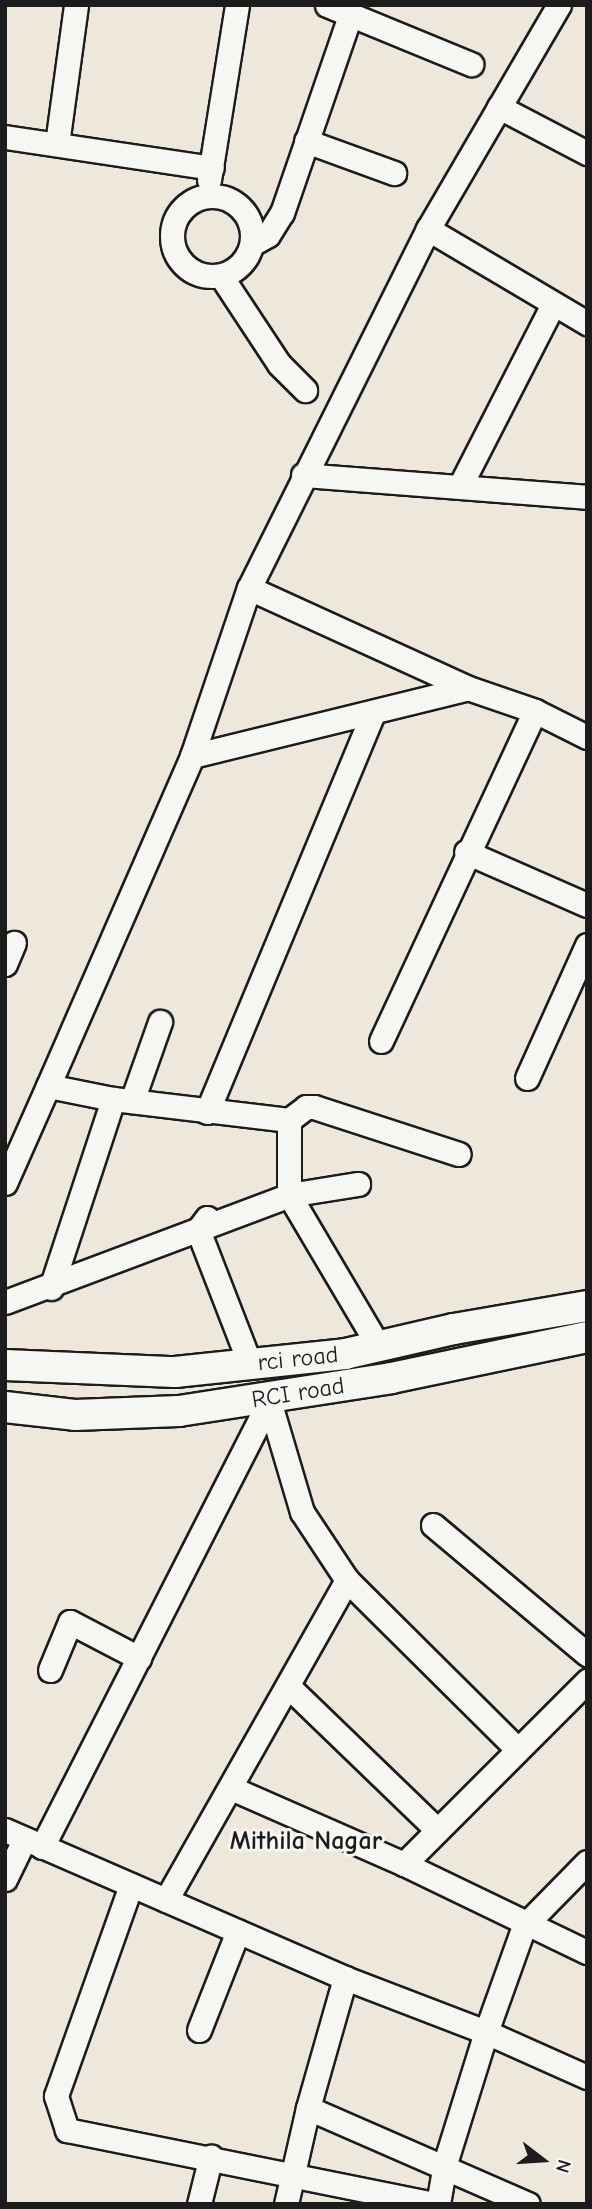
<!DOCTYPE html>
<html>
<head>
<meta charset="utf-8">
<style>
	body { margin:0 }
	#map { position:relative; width:592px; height:2209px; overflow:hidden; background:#eee8dc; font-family:"Comic Neue",sans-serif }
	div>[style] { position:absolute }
	.roads { filter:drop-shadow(2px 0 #1c1c1c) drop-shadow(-2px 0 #1c1c1c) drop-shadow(0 2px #1c1c1c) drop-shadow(0 -2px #1c1c1c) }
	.minor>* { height:23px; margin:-11.5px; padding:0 11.5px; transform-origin:11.5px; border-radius:11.5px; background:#f6f6f2 }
	.minor>.ring { margin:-11.5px; padding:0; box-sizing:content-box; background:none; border:23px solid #f6f6f2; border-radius:50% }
	.major>* { height:30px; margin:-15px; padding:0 15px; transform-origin:15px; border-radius:15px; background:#f6f6f2 }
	span { translate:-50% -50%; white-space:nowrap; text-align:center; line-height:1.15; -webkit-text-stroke:6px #f6f6f2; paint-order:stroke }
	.street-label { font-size:24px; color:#1c1c1c }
	.neighbourhood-label { font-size:26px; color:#1c1c1c; font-weight:700 }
	.frame { position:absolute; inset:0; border:7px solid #1c1c1c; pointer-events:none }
	.north { position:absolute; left:508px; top:2125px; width:70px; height:70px; -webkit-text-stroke:5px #f6f6f2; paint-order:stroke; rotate:107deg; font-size:19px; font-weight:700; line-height:28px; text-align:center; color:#1c1c1c }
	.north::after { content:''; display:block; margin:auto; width:24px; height:32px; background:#1c1c1c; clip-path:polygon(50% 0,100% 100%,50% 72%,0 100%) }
</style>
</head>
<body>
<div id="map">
	<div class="roads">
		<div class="minor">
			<i style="left:327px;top:5px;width:156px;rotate:22.3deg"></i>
			<i style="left:499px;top:107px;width:99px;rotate:27.6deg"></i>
			<i style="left:5px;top:137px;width:209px;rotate:8.5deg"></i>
			<i style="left:306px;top:141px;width:94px;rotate:20deg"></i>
			<i style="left:57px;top:144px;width:140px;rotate:-82.2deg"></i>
			<i style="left:209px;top:180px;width:177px;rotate:-80.9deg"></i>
			<i class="ring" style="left:172px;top:196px;width:57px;height:57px"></i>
			<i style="left:428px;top:229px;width:185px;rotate:30.6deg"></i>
			<i style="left:252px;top:244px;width:18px;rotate:-29deg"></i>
			<i style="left:268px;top:235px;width:26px;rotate:-58deg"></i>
			<i style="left:282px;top:213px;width:209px;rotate:-71deg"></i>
			<i style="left:221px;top:276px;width:105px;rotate:56.6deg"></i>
			<i style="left:279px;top:364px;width:37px;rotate:45deg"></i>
			<i style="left:303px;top:475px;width:285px;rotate:4.4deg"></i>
			<i style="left:460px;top:486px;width:204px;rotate:-62.9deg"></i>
			<i style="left:249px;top:588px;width:241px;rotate:24.5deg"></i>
			<i style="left:192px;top:756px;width:284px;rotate:-13.8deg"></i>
			<i style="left:468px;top:688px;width:71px;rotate:18.9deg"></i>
			<i style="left:535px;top:711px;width:58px;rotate:26.6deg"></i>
			<i style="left:466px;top:852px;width:132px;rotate:23.7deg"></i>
			<i style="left:5px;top:964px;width:23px;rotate:-67deg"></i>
			<i style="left:381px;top:1041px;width:364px;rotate:-65deg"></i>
			<i style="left:527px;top:1078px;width:146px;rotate:-65.7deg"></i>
			<i style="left:132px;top:1101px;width:84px;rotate:-70.5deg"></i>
			<i style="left:207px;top:1112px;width:431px;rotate:-67.4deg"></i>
			<i style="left:289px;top:1120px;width:21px;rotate:-37deg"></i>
			<i style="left:306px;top:1107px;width:8px"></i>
			<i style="left:314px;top:1107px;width:152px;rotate:18deg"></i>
			<i style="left:5px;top:1183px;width:106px;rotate:-66.1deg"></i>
			<i style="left:207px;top:1218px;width:15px;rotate:127deg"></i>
			<i style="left:198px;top:1230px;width:144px;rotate:68.8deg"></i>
			<i style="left:51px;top:1288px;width:199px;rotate:-71.8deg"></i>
			<i style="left:5px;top:1302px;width:303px;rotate:-20.6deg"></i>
			<i style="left:289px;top:1195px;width:70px;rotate:-9.1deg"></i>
			<i style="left:379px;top:1347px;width:177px;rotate:-120.6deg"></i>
			<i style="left:289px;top:1195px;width:75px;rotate:-90deg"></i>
			<i style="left:289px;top:1120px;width:177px;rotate:-173.2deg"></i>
			<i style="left:113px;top:1099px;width:66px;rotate:-168.7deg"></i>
			<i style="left:48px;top:1086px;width:360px;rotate:-66.4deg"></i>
			<i style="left:192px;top:756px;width:177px;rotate:-71.3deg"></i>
			<i style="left:249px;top:588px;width:401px;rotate:-63.5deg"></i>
			<i style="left:428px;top:229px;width:259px;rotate:-59.7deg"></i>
			<i style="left:270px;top:1404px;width:113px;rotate:73.5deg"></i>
			<i style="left:302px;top:1512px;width:82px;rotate:56.5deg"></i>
			<i style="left:347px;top:1580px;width:240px;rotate:44.8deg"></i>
			<i style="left:433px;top:1525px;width:201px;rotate:40deg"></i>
			<i style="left:50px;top:1670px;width:52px;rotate:-67.4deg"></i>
			<i style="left:70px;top:1622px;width:78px;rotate:27.6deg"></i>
			<i style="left:288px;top:1686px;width:207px;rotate:44deg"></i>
			<i style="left:231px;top:1788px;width:189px;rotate:23.7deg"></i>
			<i style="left:404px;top:1864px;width:203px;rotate:25.7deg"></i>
			<i style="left:5px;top:1830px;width:371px;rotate:23.5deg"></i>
			<i style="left:345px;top:1978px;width:151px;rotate:21deg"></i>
			<i style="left:486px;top:2032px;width:138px;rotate:107.3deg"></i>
			<i style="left:445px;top:2164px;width:41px;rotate:99.9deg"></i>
			<i style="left:42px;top:1847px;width:504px;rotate:-62.98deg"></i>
			<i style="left:587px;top:1862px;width:90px;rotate:134.5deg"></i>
			<i style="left:524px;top:1926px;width:113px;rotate:109.7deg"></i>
			<i style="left:486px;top:2032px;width:111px;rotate:24deg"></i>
			<i style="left:404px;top:1864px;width:259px;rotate:-45deg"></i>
			<i style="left:5px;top:1879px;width:43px;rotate:-64deg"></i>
			<i style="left:131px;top:1885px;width:224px;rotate:109.6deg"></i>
			<i style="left:56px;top:2096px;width:36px;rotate:72deg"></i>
			<i style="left:67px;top:2130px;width:373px;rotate:11.4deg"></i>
			<i style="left:166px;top:1900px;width:368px;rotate:-60.5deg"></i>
			<i style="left:345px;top:1978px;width:135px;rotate:105.9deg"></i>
			<i style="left:308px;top:2108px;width:240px;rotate:23.6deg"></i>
			<i style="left:199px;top:2030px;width:106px;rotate:-68.5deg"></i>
			<i style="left:199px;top:2204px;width:49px;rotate:-76deg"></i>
			<i style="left:286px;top:2204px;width:98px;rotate:-77.1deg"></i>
		</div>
		<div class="major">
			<i style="left:5px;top:1365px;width:170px;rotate:2.4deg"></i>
			<i style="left:175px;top:1372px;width:171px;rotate:-6deg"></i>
			<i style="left:345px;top:1354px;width:112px;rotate:-12.9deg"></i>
			<i style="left:454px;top:1329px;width:135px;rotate:-9.8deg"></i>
			<i style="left:5px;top:1407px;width:70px;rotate:6.5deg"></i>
			<i style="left:75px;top:1415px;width:104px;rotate:-2.2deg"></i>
			<i style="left:179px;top:1411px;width:215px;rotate:-8.8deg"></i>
			<i style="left:391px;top:1378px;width:200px;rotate:-11.8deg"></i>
		</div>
	</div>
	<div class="street-label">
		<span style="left:298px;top:1359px;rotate:-6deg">rci road</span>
		<span style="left:298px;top:1393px;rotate:-9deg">RCI road</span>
	</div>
	<div class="neighbourhood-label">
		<span style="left:306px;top:1842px">Mithila Nagar</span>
	</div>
	<div class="frame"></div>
	<div class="north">N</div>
</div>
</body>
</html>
